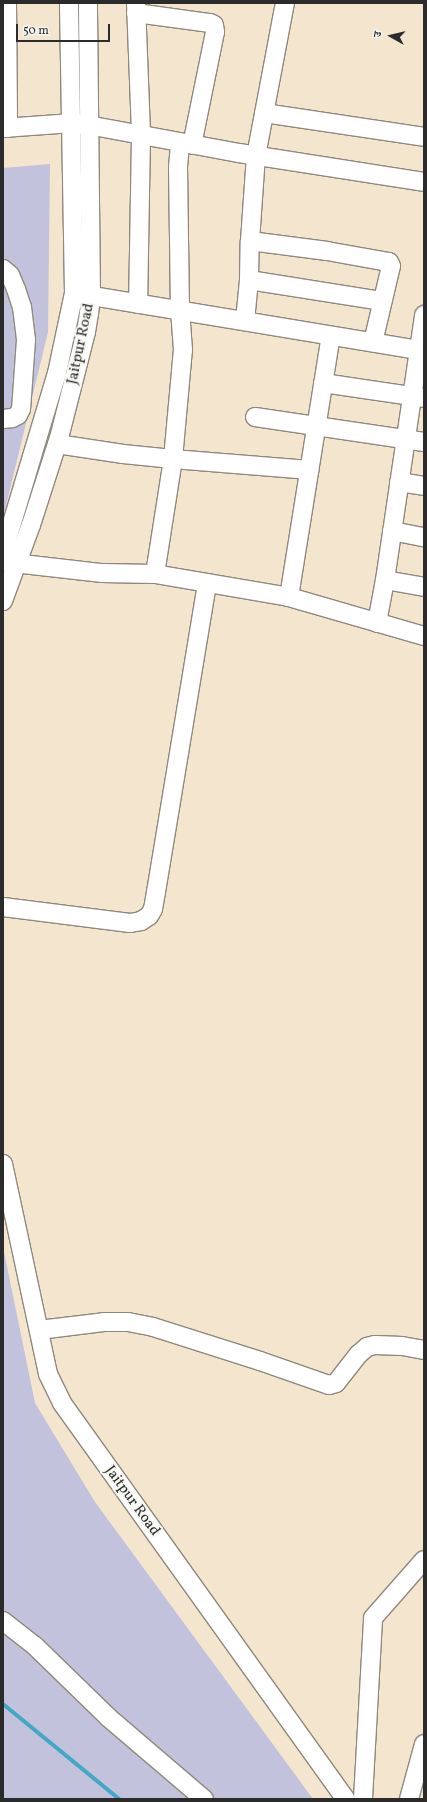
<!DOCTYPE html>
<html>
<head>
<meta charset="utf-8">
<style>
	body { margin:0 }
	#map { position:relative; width:427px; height:1802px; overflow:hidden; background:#f4e5cf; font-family:Vollkorn,"Noto Serif Devanagari",serif }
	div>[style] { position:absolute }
	.industrial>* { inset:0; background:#c2c2dc }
	.stream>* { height:4px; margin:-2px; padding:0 2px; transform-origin:2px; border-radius:2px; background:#44a8c4 }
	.roads { filter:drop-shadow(1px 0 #90887d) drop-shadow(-1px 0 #90887d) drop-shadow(0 1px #90887d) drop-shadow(0 -1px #90887d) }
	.minor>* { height:18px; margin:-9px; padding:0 9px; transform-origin:9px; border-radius:9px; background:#fff }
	span { translate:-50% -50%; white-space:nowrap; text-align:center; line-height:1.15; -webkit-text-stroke:4px #f6f6f2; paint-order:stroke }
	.street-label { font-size:15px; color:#2b2b2b }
	.frame { position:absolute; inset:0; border:4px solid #2b2b2b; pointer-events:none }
	.north { position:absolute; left:371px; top:16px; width:40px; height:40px; -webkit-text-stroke:3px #f6f6f2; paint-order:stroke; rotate:278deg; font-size:11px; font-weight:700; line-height:16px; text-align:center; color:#2b2b2b }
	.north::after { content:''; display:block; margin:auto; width:14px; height:18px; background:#2b2b2b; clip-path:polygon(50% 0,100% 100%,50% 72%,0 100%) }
	.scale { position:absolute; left:16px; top:24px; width:94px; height:18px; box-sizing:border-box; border:2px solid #2b2b2b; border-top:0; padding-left:5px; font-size:12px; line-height:14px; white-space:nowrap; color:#2b2b2b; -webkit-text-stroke:3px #f6f6f2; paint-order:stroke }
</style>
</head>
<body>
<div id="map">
	<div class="industrial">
		<i style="clip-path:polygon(50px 164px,48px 332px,3px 518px,3px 168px)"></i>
		<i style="clip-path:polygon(3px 1247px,35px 1403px,95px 1502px,313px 1799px,3px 1799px)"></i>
	</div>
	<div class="stream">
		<i style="left:3px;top:1704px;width:150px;rotate:39.3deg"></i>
	</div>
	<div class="roads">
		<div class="minor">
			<i style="left:7px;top:3px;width:125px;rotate:89.5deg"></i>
			<i style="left:136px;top:3px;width:133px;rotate:87.8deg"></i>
			<i style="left:141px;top:136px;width:168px;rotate:91deg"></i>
			<i style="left:136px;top:13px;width:75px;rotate:7.7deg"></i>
			<i style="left:210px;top:23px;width:4px;rotate:27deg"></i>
			<i style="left:214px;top:25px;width:7px;rotate:82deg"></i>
			<i style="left:215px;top:32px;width:115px;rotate:101.5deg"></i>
			<i style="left:264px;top:113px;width:162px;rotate:8.5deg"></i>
			<i style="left:3px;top:128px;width:70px;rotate:-4.1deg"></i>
			<i style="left:73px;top:123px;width:15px;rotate:8deg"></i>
			<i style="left:88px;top:125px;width:154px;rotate:10.5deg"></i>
			<i style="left:239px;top:153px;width:187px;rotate:8.9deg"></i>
			<i style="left:250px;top:241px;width:78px;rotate:7.4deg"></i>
			<i style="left:327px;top:251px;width:63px;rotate:10.1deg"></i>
			<i style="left:389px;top:262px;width:4px;rotate:63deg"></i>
			<i style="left:391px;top:266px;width:78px;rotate:103.3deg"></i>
			<i style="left:3px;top:269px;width:9px;rotate:41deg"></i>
			<i style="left:10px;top:275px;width:15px;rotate:67deg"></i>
			<i style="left:16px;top:289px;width:19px;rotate:72deg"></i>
			<i style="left:22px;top:307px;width:33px;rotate:83deg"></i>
			<i style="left:26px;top:340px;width:69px;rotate:94.1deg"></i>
			<i style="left:21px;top:409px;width:7px;rotate:117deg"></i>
			<i style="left:18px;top:415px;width:7px;rotate:153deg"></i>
			<i style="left:12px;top:418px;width:9px;rotate:174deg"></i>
			<i style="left:249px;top:280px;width:135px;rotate:9deg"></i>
			<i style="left:80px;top:294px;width:349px;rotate:9.4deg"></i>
			<i style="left:245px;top:321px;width:41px;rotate:-84.4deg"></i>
			<i style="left:249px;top:280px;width:39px;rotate:-89deg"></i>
			<i style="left:250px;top:241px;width:85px;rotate:-86deg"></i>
			<i style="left:256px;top:156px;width:156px;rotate:-79.3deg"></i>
			<i style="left:323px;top:383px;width:102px;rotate:8.4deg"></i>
			<i style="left:255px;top:417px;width:171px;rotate:8.4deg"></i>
			<i style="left:57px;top:444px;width:67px;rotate:8.6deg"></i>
			<i style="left:123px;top:454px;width:50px;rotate:5.7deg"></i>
			<i style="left:173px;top:459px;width:137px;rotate:4.6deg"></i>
			<i style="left:399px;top:482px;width:25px;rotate:9deg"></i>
			<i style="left:392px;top:531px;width:33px;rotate:11deg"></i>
			<i style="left:3px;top:553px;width:188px;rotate:-73.3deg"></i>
			<i style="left:57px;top:373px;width:82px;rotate:-78deg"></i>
			<i style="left:74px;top:293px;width:290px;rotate:-91deg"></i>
			<i style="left:5px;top:562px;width:98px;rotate:6.5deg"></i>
			<i style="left:102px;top:573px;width:53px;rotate:1.1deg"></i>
			<i style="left:155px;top:574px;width:136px;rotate:9.7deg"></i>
			<i style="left:289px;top:597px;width:141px;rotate:16.1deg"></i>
			<i style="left:155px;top:574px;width:116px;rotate:-81.1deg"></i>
			<i style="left:173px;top:459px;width:109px;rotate:-84.8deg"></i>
			<i style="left:183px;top:350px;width:40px;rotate:-94.3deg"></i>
			<i style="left:180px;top:310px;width:143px;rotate:-90.8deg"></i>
			<i style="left:178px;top:167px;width:24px;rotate:-85deg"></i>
			<i style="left:385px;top:580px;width:40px;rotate:10deg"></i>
			<i style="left:289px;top:597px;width:264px;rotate:-80.9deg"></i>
			<i style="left:3px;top:601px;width:81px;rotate:-69.8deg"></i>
			<i style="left:31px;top:525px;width:91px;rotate:-72.2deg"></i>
			<i style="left:59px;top:438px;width:109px;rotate:-75.7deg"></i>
			<i style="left:86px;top:332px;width:18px;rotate:-81deg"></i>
			<i style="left:89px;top:314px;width:18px;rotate:-84deg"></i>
			<i style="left:91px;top:296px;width:293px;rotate:-90.6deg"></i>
			<i style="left:377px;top:623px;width:44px;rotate:-79.5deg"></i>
			<i style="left:385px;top:580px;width:268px;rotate:-81.6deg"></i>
			<i style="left:3px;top:907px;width:128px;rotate:7.2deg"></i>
			<i style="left:130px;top:923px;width:11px;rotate:-10deg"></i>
			<i style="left:141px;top:921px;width:9px;rotate:-32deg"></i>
			<i style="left:149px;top:916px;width:8px;rotate:-60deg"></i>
			<i style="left:153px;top:909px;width:17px;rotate:-80deg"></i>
			<i style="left:156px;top:892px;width:313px;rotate:-80.6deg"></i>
			<i style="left:3px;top:1164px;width:215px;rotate:77.9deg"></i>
			<i style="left:48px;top:1374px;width:32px;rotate:64deg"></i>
			<i style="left:62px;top:1403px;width:487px;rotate:54.4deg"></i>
			<i style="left:39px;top:1330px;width:65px;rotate:-7deg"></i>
			<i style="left:104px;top:1322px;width:24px"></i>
			<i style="left:128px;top:1322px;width:25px;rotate:11deg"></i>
			<i style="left:153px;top:1327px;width:112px;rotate:17.6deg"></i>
			<i style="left:260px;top:1361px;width:73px;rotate:19.2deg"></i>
			<i style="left:329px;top:1385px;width:7px;rotate:-16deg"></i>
			<i style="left:336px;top:1383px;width:37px;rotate:-52deg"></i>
			<i style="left:359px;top:1354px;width:11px;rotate:-41deg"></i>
			<i style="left:367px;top:1347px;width:8px;rotate:-14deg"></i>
			<i style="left:375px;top:1345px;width:27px;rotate:2deg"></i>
			<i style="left:402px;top:1346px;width:22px;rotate:10deg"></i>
			<i style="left:3px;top:1621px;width:41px;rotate:38deg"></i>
			<i style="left:35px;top:1646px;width:103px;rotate:44.2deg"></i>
			<i style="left:109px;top:1718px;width:125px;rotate:40.5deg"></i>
			<i style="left:363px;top:1799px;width:181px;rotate:-86.8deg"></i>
			<i style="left:373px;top:1618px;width:77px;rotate:-48.7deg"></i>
			<i style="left:409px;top:1799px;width:57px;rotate:-74.7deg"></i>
		</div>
	</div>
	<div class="street-label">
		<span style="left:81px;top:344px;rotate:-78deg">Jaitpur Road</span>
		<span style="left:132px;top:1501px;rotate:54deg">Jaitpur Road</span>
	</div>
	<div class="frame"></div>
	<div class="north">उ</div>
	<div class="scale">50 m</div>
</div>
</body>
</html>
